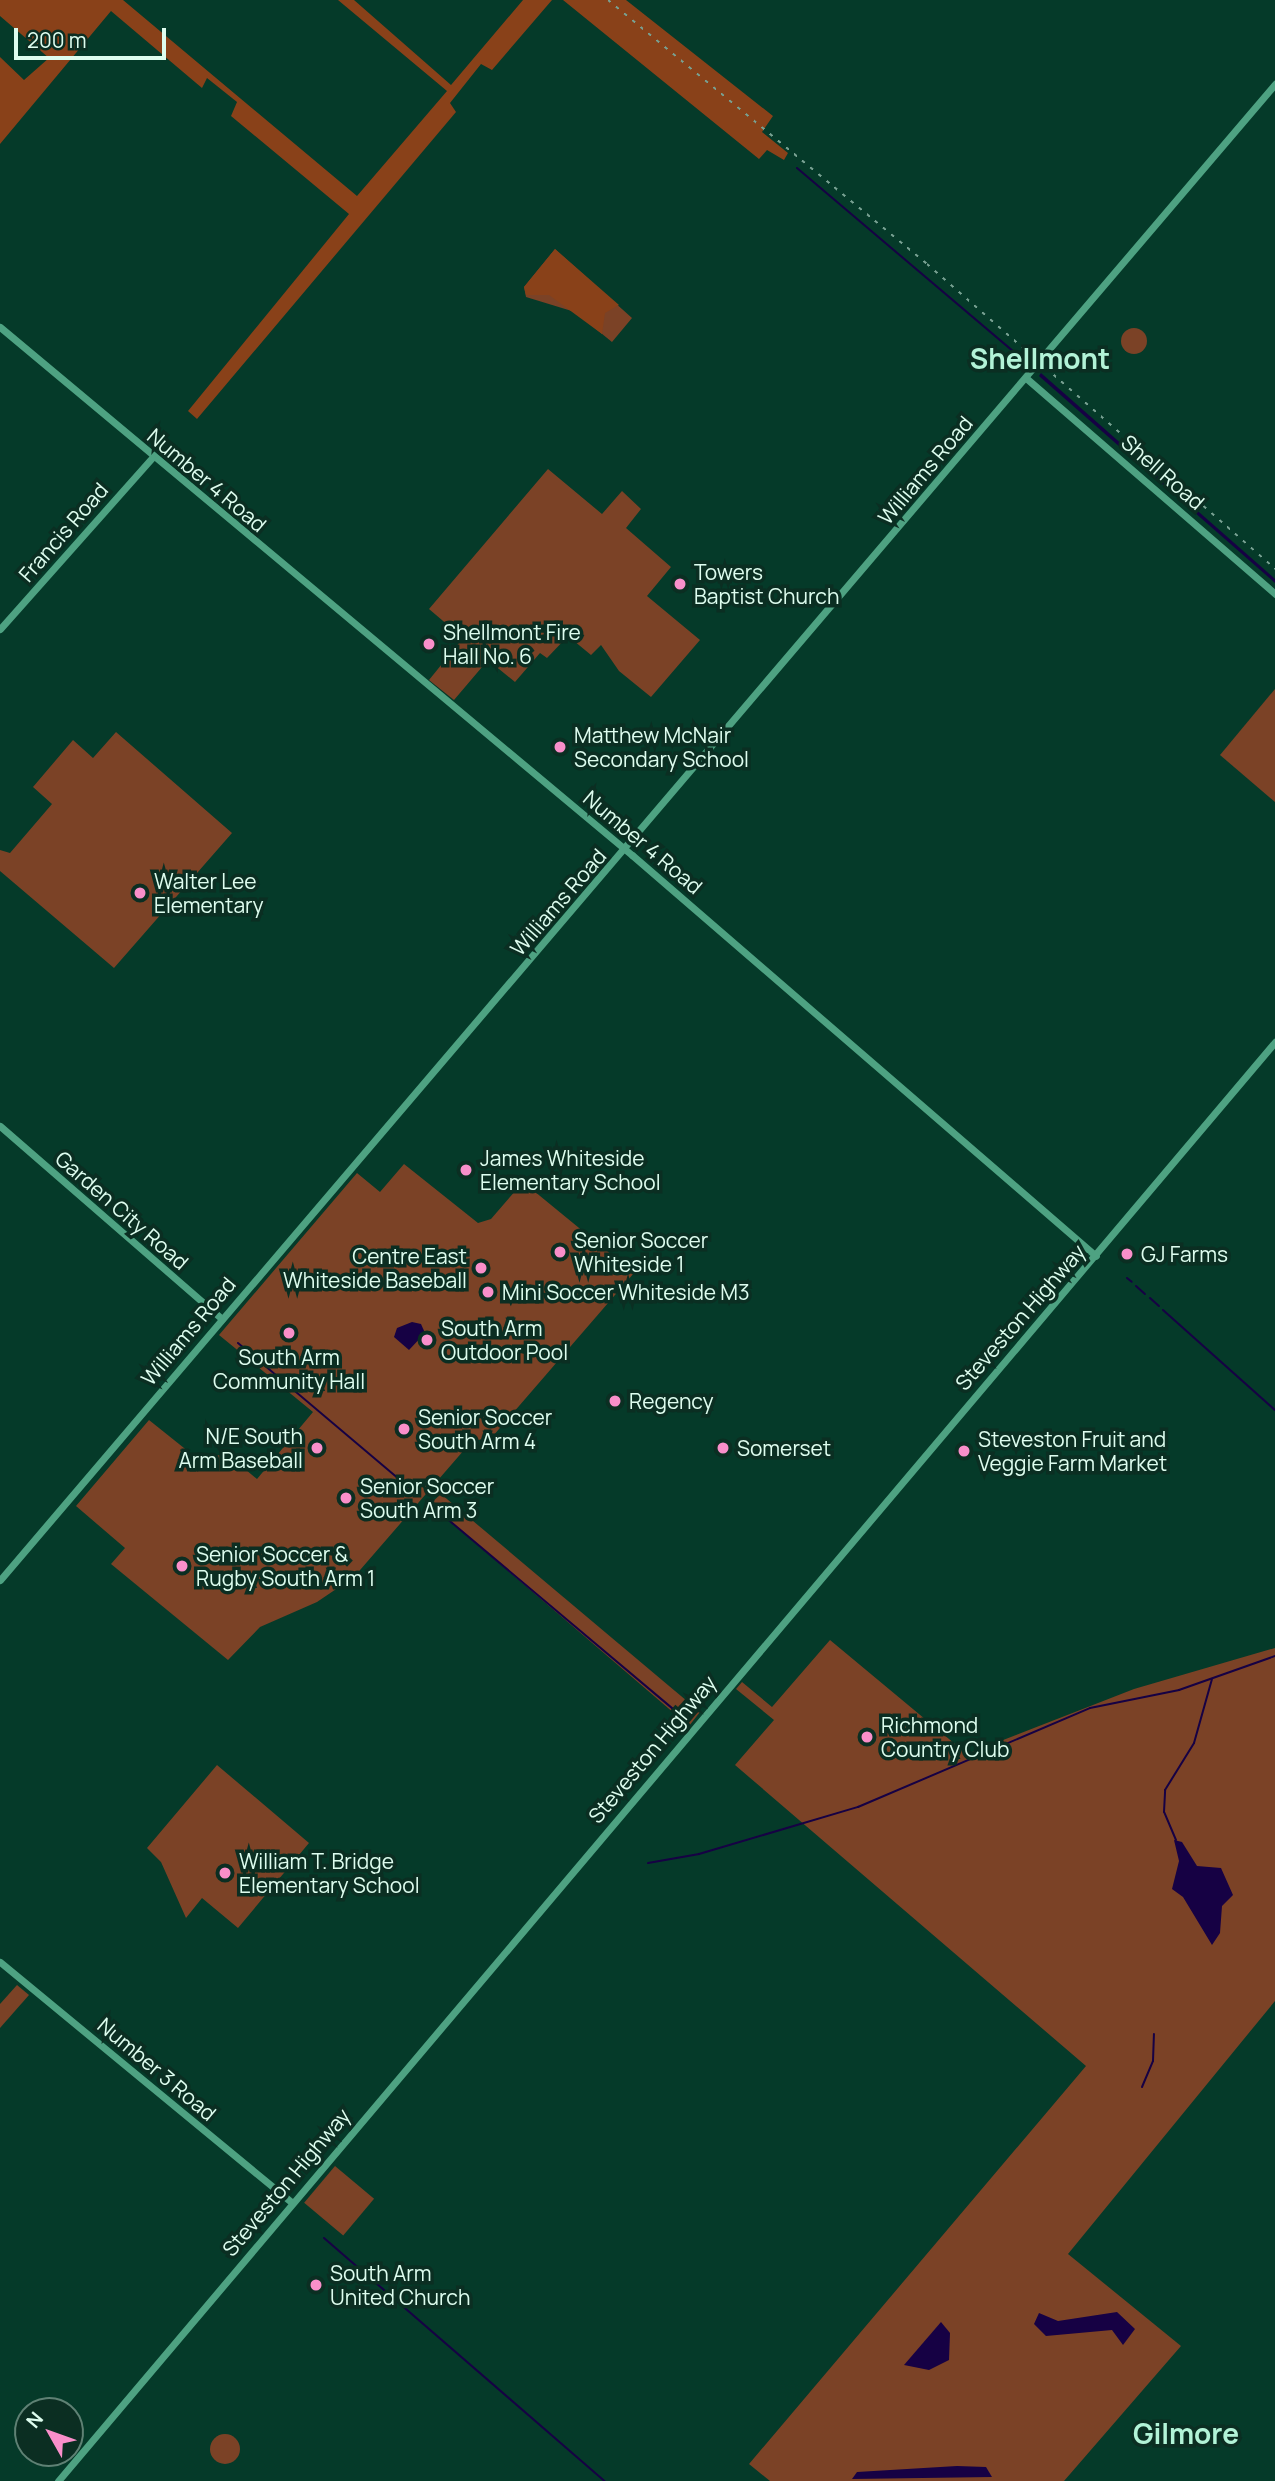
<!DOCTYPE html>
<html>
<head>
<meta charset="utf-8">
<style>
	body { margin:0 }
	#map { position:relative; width:1275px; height:2481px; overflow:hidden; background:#053a29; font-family:Manrope,sans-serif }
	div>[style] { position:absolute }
	.green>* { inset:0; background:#7b4226; transform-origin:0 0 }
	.round { border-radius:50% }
	.forest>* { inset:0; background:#894119 }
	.water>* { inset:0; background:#160144 }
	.stream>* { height:2px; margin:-1px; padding:0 1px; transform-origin:1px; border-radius:1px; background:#160144 }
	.secondary>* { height:7px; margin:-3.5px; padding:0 3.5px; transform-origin:3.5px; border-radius:3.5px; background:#4ea282 }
	.rail>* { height:2px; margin-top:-1px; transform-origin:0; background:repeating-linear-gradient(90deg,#78a192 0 3.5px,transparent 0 10.5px) }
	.dots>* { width:19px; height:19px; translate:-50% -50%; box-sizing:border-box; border:4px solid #0b2e22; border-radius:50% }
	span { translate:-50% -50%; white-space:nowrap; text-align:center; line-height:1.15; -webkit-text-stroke:7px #0b2e22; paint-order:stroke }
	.street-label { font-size:21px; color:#defdef }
	.poi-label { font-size:21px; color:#defdef }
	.left { translate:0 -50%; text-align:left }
	.right { translate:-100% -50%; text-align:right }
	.district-label { font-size:28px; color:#b2f3d7; font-weight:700 }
	.north { position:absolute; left:14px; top:2397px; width:70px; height:70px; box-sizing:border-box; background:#0b2e22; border:2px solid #5f8174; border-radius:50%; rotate:310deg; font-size:19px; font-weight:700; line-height:28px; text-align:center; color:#defdef }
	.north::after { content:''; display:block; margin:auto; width:24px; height:32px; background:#f98fca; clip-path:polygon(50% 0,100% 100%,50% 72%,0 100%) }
	.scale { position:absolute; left:14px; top:28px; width:152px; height:32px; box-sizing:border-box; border:4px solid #defdef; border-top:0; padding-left:9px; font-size:21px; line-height:24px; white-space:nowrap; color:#defdef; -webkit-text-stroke:5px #0b2e22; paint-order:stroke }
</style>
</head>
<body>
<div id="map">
	<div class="green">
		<i style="clip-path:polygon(555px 249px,632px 318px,612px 342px,575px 312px,526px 297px,524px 287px)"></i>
		<i class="round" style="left:1121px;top:328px;width:26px;height:26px"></i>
		<i style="clip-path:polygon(548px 469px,602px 514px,622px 491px,641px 509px,626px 528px,671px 567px,647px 596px,700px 640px,651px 697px,619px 671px,601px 645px,591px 655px,568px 636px,547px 658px,540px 653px,515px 682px,488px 660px,454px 700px,429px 680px,463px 638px,429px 609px)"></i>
		<i style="clip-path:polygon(1275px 689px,1275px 802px,1220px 755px)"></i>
		<i style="clip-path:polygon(116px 732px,232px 833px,114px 968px,0 871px,0 850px,10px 853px,52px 804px,33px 787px,73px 740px,93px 758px)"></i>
		<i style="clip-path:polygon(404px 1164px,478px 1223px,491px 1219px,523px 1182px,634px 1273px,493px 1436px,471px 1442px,354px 1577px,317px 1602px,260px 1627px,228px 1660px,111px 1564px,125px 1548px,76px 1506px,149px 1420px,194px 1456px,228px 1455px,257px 1479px,313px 1412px,219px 1335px,357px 1173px,380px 1192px)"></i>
		<i style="clip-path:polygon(441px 1494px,700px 1712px,689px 1726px,430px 1504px)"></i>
		<i style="clip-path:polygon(830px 1640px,967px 1754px,1134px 1689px,1275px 1648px,1275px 2001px,1068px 2254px,1181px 2346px,1064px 2481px,770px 2481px,749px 2464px,1086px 2066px,735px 1765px,774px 1720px,736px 1689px,742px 1682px,772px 1707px)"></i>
		<i style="clip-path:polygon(217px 1765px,309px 1843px,238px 1928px,202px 1898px,186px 1918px,161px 1862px,147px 1848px)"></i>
		<i style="clip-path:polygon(17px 1985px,29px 1995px,0 2028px,0 2004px)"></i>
		<i style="left:335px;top:2166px;width:51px;height:48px;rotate:40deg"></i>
		<i class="round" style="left:210px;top:2434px;width:30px;height:30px"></i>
	</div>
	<div class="forest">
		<i style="clip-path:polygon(0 0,123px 0,357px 196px,447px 91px,338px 0,354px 0,451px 85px,523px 0,552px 0,492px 70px,481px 64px,450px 103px,456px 112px,197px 419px,188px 411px,349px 214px,231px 116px,237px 102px,207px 78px,202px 88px,111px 11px,0 144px,0 57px,24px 80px,49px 58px,0 16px)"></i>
		<i style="clip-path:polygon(563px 0,626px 0,773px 116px,762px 132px,788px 153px,784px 160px,767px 150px,759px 159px)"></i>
		<i style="clip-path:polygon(555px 249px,619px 305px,605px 313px,602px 334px,549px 295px,526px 295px,524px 287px)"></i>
	</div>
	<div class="water">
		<i style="clip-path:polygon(1041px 373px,1275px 579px,1275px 583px,1039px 376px)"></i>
		<i style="clip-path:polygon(412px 1322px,421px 1324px,425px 1333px,409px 1350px,394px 1337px,397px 1328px)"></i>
		<i style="clip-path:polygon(1174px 1840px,1182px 1842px,1197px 1866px,1221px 1868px,1233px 1895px,1222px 1906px,1220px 1933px,1212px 1945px,1183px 1897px,1172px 1889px,1179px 1861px)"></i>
		<i style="clip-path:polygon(1117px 2312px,1135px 2329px,1123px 2345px,1112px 2330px,1046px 2336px,1034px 2324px,1039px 2313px,1058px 2321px)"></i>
		<i style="clip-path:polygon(941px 2322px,950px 2333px,949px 2360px,929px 2370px,904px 2365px)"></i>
		<i style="clip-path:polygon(957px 2466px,986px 2467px,992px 2477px,852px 2479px,857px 2472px)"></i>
	</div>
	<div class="stream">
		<i style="left:797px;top:168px;width:303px;rotate:40.3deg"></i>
		<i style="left:1127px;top:1278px;width:6px;rotate:39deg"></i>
		<i style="left:1136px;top:1286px;width:12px;rotate:42deg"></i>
		<i style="left:1150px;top:1298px;width:12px;rotate:42deg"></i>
		<i style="left:1163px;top:1310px;width:150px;rotate:41.8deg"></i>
		<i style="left:238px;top:1343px;width:237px;rotate:40.2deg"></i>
		<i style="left:432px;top:1506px;width:334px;rotate:40.1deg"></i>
		<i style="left:1176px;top:1840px;width:30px;rotate:-113deg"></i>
		<i style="left:1164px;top:1812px;width:22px;rotate:-87deg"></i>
		<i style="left:1165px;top:1790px;width:55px;rotate:-58.3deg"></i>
		<i style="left:1194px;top:1743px;width:66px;rotate:-74.3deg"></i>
		<i style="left:648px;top:1863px;width:52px;rotate:-10deg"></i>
		<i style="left:699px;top:1854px;width:166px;rotate:-16.5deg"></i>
		<i style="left:858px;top:1807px;width:252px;rotate:-23.1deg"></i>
		<i style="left:1090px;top:1708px;width:91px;rotate:-11.4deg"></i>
		<i style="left:1179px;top:1690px;width:102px;rotate:-19.5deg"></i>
		<i style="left:1142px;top:2087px;width:28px;rotate:-67deg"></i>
		<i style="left:1153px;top:2061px;width:27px;rotate:-88deg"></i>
		<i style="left:324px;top:2238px;width:371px;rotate:40.9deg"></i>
	</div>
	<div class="secondary">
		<i style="left:0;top:327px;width:824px;rotate:39.88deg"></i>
		<i style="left:632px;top:855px;width:613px;rotate:40.83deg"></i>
		<i style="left:1026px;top:378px;width:330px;rotate:40.9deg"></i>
		<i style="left:0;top:629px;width:229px;rotate:-48.4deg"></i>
		<i style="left:0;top:1126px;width:294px;rotate:41deg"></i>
		<i style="left:0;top:1580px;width:1966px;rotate:-49.56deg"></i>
		<i style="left:0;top:1962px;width:379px;rotate:39.5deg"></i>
		<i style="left:58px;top:2481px;width:1885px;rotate:-49.78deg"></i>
	</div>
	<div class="rail">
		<i style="left:608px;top:0;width:414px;rotate:39.6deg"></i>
		<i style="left:927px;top:264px;width:463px;rotate:41.2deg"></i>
	</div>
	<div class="dots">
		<i style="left:680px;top:584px;background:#f98fca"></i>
		<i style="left:429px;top:644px;background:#f98fca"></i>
		<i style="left:560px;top:747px;background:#f98fca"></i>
		<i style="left:140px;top:893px;background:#f98fca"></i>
		<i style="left:466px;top:1170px;background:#f98fca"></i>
		<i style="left:560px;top:1252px;background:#f98fca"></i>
		<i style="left:1127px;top:1254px;background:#f98fca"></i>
		<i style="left:481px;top:1268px;background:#f98fca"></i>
		<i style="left:488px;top:1292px;background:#f98fca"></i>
		<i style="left:289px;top:1333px;background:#f98fca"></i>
		<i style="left:427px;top:1340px;background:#f98fca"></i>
		<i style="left:615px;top:1401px;background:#f98fca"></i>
		<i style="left:404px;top:1429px;background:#f98fca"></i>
		<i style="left:317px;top:1448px;background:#f98fca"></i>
		<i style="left:723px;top:1448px;background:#f98fca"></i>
		<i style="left:964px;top:1451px;background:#f98fca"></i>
		<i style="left:346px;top:1498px;background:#f98fca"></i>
		<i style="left:182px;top:1566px;background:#f98fca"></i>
		<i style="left:867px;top:1737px;background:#f98fca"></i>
		<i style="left:225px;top:1873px;background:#f98fca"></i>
		<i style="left:316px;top:2285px;background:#f98fca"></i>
	</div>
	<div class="street-label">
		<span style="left:925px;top:470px;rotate:-50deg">Williams Road</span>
		<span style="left:1163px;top:472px;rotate:41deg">Shell Road</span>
		<span style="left:207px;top:480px;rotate:40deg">Number 4 Road</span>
		<span style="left:63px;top:532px;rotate:-49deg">Francis Road</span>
		<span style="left:643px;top:842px;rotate:40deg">Number 4 Road</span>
		<span style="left:558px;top:902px;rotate:-49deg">Williams Road</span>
		<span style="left:122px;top:1210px;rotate:41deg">Garden City Road</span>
		<span style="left:1020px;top:1317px;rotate:-49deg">Steveston Highway</span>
		<span style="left:188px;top:1331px;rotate:-50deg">Williams Road</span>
		<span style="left:652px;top:1749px;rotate:-50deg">Steveston Highway</span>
		<span style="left:157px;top:2069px;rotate:40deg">Number 3 Road</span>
		<span style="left:286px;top:2182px;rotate:-50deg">Steveston Highway</span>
	</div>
	<div class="poi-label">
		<span class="left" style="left:694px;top:584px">Towers<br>Baptist Church</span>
		<span class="left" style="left:443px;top:644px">Shellmont Fire<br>Hall No. 6</span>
		<span class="left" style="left:574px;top:747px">Matthew McNair<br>Secondary School</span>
		<span class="left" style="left:154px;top:893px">Walter Lee<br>Elementary</span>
		<span class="left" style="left:480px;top:1170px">James Whiteside<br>Elementary School</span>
		<span class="left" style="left:574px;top:1252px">Senior Soccer<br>Whiteside 1</span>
		<span class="left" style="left:1141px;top:1254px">GJ Farms</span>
		<span class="right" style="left:467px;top:1268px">Centre East<br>Whiteside Baseball</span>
		<span class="left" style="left:502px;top:1292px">Mini Soccer Whiteside M3</span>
		<span class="left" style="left:441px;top:1340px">South Arm<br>Outdoor Pool</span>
		<span style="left:289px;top:1369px">South Arm<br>Community Hall</span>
		<span class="left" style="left:629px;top:1401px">Regency</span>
		<span class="left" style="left:418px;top:1429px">Senior Soccer<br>South Arm 4</span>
		<span class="right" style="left:303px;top:1448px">N/E South<br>Arm Baseball</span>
		<span class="left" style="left:978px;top:1451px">Steveston Fruit and<br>Veggie Farm Market</span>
		<span class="left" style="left:737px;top:1448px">Somerset</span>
		<span class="left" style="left:360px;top:1498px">Senior Soccer<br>South Arm 3</span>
		<span class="left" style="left:196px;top:1566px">Senior Soccer &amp;<br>Rugby South Arm 1</span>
		<span class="left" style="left:881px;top:1737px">Richmond<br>Country Club</span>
		<span class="left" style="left:239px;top:1873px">William T. Bridge<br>Elementary School</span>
		<span class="left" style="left:330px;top:2285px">South Arm<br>United Church</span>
	</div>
	<div class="district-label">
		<span style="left:1040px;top:358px">Shellmont</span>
		<span style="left:1186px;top:2433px">Gilmore</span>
	</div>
	<div class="north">N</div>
	<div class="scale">200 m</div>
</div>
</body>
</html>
